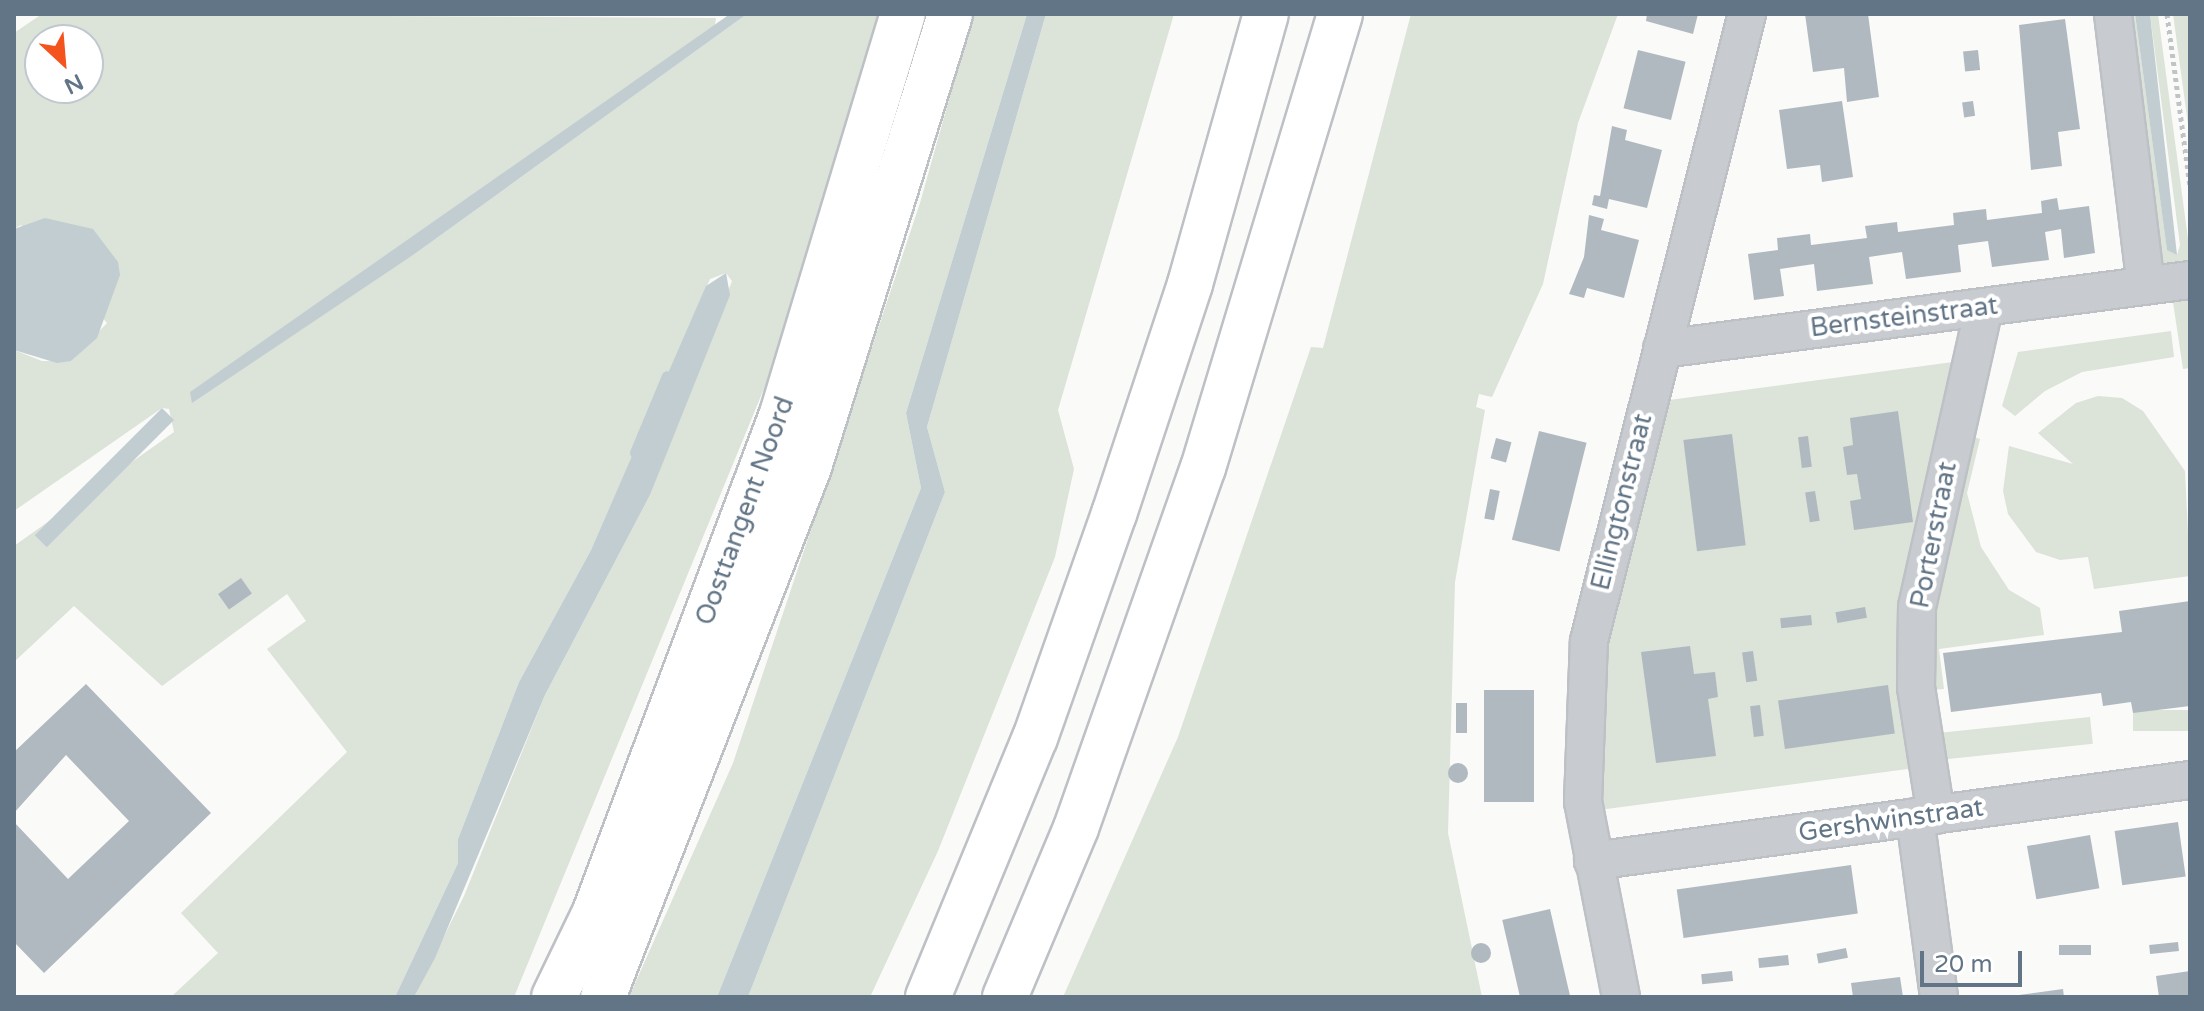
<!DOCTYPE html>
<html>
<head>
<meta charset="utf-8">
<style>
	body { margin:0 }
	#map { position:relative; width:2204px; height:1011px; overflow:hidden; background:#fafaf8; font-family:"Varela Round",sans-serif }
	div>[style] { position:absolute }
	.green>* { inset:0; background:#dce3d8; transform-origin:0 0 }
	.water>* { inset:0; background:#c2cdd2; transform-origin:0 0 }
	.stream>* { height:10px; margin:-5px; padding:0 5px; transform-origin:5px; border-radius:5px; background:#c2cdd2 }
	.building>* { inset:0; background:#b0b9c0; transform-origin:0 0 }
	.round { border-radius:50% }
	.path>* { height:5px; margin-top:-2.5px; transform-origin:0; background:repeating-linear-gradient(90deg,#c1c4c6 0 4px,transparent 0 8px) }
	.roads { filter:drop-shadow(2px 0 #bdc1c5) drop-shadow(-2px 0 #bdc1c5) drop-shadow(0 2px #bdc1c5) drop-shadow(0 -2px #bdc1c5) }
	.minor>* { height:36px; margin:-18px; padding:0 18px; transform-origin:18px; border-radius:18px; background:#c8ccd0 }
	.primary>* { height:44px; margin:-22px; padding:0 22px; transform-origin:22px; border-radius:22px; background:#fff }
	.motorway>* { height:44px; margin:-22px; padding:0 22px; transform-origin:22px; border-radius:22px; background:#fff }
	span { translate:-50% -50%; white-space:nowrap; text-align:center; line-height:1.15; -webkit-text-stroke:8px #fff; paint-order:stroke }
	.street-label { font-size:26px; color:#627586 }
	.frame { position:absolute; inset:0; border:16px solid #627586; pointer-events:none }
	.north { position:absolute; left:24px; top:24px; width:80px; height:80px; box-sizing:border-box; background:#fff; border:2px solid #c0c8cf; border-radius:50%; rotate:154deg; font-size:22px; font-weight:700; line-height:32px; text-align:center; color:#627586 }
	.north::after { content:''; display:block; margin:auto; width:28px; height:36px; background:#f5531d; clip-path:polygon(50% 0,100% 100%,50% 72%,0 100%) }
	.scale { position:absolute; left:1920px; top:951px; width:102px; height:36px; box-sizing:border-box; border:4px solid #627586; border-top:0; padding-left:10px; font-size:24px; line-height:28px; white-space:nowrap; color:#627586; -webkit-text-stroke:6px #fff; paint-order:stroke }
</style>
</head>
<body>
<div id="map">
	<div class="green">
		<i style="clip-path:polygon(evenodd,42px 14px,716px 18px,715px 25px,401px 250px,190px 392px,416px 253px,747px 14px,883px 14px,786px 335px,514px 997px,414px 997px,464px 896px,545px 695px,650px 495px,732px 281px,726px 273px,710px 279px,591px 550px,519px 682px,458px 839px,458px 863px,395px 997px,171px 997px,218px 953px,181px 913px,347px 752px,267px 649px,306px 621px,287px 594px,162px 686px,74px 606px,14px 662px,14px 546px,174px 432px,169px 409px,162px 408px,14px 511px,14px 350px,42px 361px,71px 361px,107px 323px,21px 225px,14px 229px,14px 33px,42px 14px,40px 40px,88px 40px,88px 88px,40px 88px,40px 40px)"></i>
		<i style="clip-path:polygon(973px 14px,1027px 14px,906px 413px,921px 488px,717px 997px,629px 997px,733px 763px,920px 203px)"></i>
		<i style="clip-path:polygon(1046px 14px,1174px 14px,1058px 410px,1074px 469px,1055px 557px,938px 851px,870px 997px,748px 997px,945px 492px,927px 427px)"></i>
		<i style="clip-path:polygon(1411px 14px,1618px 14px,1578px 123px,1543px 284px,1492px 397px,1479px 394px,1476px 407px,1485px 410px,1455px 582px,1448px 833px,1482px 997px,1063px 997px,1178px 737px,1311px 347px,1323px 348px)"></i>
		<i style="clip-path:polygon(2130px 14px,2135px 14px,2167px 249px,2177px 255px,2180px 245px,2150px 14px,2158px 14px,2190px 254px,2186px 267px,2165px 266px,2160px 256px)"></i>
		<i style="clip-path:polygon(2173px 14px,2190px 14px,2190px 139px)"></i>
		<i style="clip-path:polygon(2190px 300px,2190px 368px,2183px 369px,2173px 302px)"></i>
		<i style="clip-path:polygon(2171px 331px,2174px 357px,2082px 372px,2045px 391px,2015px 416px,2002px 406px,2018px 352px)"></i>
		<i style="clip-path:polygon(1953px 362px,1959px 368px,1915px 768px,1599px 810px,1597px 678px,1662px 401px)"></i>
		<i style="clip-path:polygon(2098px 396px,2122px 398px,2143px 411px,2185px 471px,2190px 576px,2094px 589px,2088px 557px,2060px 560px,2036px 552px,2008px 514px,2003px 491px,2009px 446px,2073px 464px,2038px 433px,2076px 403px)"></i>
		<i style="clip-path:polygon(1967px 435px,1980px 439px,1967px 493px,1981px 547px,2009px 590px,2040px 608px,2044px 635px,1939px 649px,1944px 689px,1930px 690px,1926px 639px)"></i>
		<i style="left:2190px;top:710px;width:21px;height:57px;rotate:90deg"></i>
		<i style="left:2090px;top:717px;width:27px;height:155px;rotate:84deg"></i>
	</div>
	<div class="water">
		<i style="clip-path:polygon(730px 14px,747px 14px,416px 253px,192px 403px,190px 392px)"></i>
		<i style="clip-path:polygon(1027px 14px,1046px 14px,927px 427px,945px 492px,748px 997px,717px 997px,921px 488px,906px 413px)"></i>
		<i style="clip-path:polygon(2135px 14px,2150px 14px,2177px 255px,2167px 250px)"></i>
		<i style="clip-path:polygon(45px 218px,93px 229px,118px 262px,120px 275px,97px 338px,71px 361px,57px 363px,14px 350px,14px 229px)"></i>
		<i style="clip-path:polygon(726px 273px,730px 295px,650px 495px,545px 695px,435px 958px,414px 997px,395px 997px,458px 863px,458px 839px,519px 682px,591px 550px,706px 286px)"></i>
		<i style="left:162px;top:408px;width:17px;height:180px;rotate:45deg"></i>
	</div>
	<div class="stream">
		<i style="left:635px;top:453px;width:83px;rotate:-67.4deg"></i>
	</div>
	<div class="building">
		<i style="clip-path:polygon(1647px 14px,1698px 14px,1693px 34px,1646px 21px)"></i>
		<i style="clip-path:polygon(1805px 14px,1868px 14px,1879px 97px,1847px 102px,1844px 68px,1813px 72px)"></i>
		<i style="clip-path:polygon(2065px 19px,2080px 129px,2058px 132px,2062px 166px,2031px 170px,2019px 25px)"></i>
		<i style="left:1638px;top:50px;width:49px;height:60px;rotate:14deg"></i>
		<i style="left:1978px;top:50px;width:20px;height:15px;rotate:84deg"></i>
		<i style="clip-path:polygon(1842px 101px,1853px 177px,1822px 182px,1820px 165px,1787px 169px,1779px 110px)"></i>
		<i style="left:1973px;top:101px;width:15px;height:11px;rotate:82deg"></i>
		<i style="clip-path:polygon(1612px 126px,1627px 130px,1625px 140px,1662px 150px,1647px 208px,1609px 199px,1607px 209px,1592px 205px,1594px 195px,1600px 196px)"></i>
		<i style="clip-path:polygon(2057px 198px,2059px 210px,2089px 206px,2095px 253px,2064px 258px,2061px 229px,2045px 232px,2049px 260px,1992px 267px,1988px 241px,1958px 245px,1961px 272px,1906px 279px,1902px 252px,1869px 257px,1873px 284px,1817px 291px,1814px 264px,1780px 269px,1784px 296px,1754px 300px,1748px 254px,1778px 250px,1777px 238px,1810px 234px,1811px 245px,1867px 238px,1865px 226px,1897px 222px,1898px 232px,1954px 225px,1953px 213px,1969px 211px,1986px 209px,1987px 220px,2042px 213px,2041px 201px)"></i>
		<i style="clip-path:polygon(1589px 215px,1604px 219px,1601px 230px,1639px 240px,1624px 298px,1587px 288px,1584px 298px,1569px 294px,1584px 257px)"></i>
		<i style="clip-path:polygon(1898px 411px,1913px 522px,1854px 530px,1850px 501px,1861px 499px,1857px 474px,1847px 475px,1843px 447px,1853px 445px,1850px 418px)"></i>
		<i style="left:1539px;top:431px;width:49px;height:112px;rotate:14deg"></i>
		<i style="left:1732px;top:434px;width:112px;height:49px;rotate:83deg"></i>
		<i style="left:1808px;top:436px;width:31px;height:10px;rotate:83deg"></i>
		<i style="left:1496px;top:438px;width:16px;height:21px;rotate:15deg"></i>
		<i style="left:1490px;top:489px;width:10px;height:30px;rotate:11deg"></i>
		<i style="left:1815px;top:491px;width:30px;height:10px;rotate:81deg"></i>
		<i style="left:241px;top:578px;width:19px;height:28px;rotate:55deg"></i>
		<i style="clip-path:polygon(2190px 601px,2190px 706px,2133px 713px,2131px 702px,2103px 706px,2101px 693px,1951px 712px,1943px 653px,2122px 632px,2119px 611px)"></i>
		<i style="left:1865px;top:607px;width:11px;height:30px;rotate:80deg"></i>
		<i style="left:1811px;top:615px;width:10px;height:31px;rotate:84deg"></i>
		<i style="clip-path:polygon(1690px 646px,1694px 674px,1715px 672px,1718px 697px,1708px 699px,1716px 756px,1656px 763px,1641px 652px)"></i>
		<i style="left:1753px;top:651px;width:30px;height:11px;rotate:82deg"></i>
		<i style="clip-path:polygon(86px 684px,211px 813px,44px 973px,14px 942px,14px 822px,68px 879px,129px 821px,66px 755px,14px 813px,14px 752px)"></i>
		<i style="left:1888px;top:685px;width:49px;height:111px;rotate:82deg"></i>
		<i style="left:1484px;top:690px;width:50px;height:112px"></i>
		<i style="left:1456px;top:703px;width:11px;height:30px"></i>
		<i style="left:1760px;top:705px;width:31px;height:10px;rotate:83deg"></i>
		<i class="round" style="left:1448px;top:763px;width:20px;height:20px"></i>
		<i style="left:2178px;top:822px;width:55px;height:64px;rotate:82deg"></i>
		<i style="left:2090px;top:835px;width:54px;height:64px;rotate:80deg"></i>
		<i style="left:1851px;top:865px;width:49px;height:176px;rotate:82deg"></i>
		<i style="left:1550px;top:909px;width:90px;height:49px;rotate:77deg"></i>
		<i style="left:2178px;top:942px;width:9px;height:29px;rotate:84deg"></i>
		<i class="round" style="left:1471px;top:943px;width:20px;height:20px"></i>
		<i style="left:2091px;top:945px;width:10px;height:32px;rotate:90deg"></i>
		<i style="left:1846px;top:948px;width:10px;height:30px;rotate:79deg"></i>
		<i style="left:1788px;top:955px;width:10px;height:30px;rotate:84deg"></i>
		<i style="left:1732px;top:971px;width:10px;height:31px;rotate:84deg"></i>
		<i style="clip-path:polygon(2190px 971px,2190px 997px,2159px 997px,2156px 976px)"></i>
		<i style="clip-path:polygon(1900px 977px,1903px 997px,1853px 997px,1851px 983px)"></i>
		<i style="clip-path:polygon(2063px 989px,2064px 997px,2019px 997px,2019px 995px)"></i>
	</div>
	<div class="path">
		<i style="left:2167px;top:14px;width:174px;rotate:82.4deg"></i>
	</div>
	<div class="roads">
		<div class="minor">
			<i style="left:2113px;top:14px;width:273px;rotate:83.1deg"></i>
			<i style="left:1662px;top:349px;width:532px;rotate:-7.45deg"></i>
			<i style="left:1936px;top:815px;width:129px;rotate:-98.9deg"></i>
			<i style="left:1916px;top:688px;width:81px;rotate:-89.3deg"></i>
			<i style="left:1917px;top:607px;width:307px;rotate:-77.4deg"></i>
			<i style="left:1915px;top:817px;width:182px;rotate:82.4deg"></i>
			<i style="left:1593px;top:861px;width:602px;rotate:-7.73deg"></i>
			<i style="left:1621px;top:997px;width:199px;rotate:-101deg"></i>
			<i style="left:1583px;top:802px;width:161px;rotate:-87.9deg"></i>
			<i style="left:1589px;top:641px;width:647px;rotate:-75.86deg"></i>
		</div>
		<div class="primary">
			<i style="left:554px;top:997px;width:94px;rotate:-64.2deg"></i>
			<i style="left:595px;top:912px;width:532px;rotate:-69.42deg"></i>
			<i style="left:782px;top:414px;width:418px;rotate:-73.2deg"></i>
			<i style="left:603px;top:997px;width:569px;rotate:-68.76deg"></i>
			<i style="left:809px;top:467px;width:474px;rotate:-72.7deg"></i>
		</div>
		<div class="motorway">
			<i style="left:928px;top:997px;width:280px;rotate:-67.6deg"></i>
			<i style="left:1035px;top:738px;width:238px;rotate:-70.6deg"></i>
			<i style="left:1114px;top:514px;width:242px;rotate:-71.7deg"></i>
			<i style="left:1190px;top:284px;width:280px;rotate:-74.3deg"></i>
			<i style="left:1005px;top:997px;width:183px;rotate:-67.2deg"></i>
			<i style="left:1076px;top:828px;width:382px;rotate:-70.6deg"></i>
			<i style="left:1203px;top:468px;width:474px;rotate:-73.2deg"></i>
		</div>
	</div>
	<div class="street-label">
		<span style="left:1904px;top:317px;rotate:-7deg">Bernsteinstraat</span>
		<span style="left:1622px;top:502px;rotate:-76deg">Ellingtonstraat</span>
		<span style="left:745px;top:511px;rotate:-70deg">Oosttangent Noord</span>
		<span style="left:1934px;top:535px;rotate:-79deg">Porterstraat</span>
		<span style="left:1891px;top:820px;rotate:-8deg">Gershwinstraat</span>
	</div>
	<div class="frame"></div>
	<div class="north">N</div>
	<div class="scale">20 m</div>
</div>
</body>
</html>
